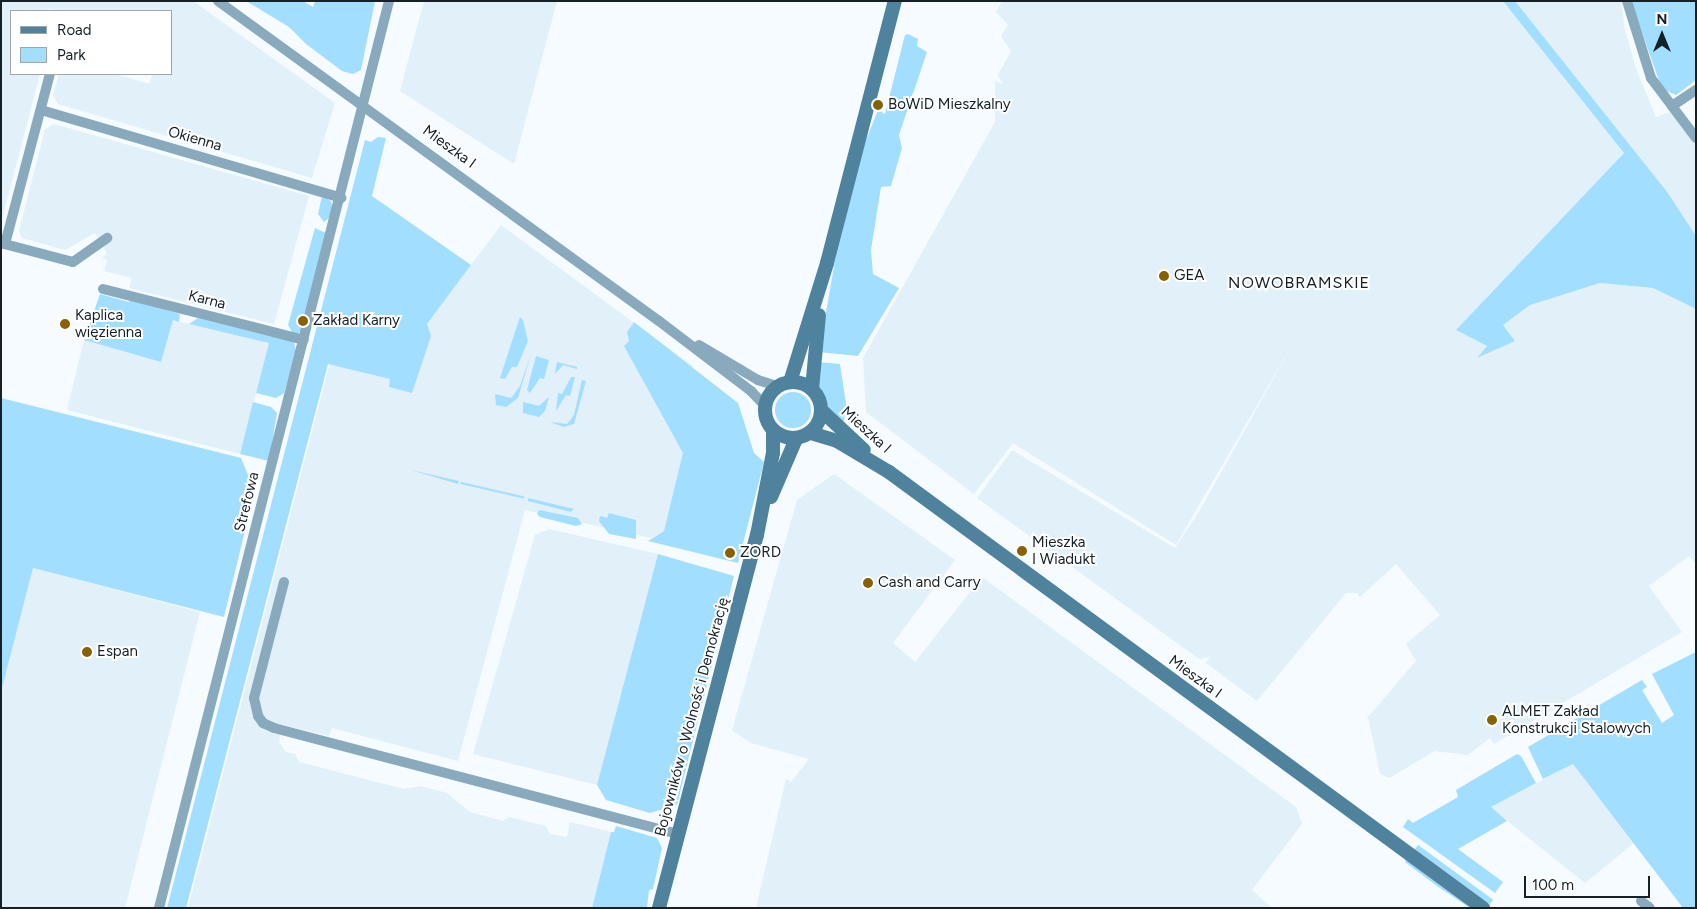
<!DOCTYPE html>
<html>
<head>
<meta charset="utf-8">
<style>
	body { margin:0 }
	#map { position:relative; width:1697px; height:909px; overflow:hidden; background:#f5fbff; font-family:Figtree,sans-serif }
	div>[style] { position:absolute }
	.built>* { inset:0; background:#e1f0f9 }
	.green>* { inset:0; background:#a2deff; transform-origin:0 0 }
	.round { border-radius:50% }
	.street>* { height:10px; margin:-5px; padding:0 5px; transform-origin:5px; border-radius:5px; background:#88aabc }
	.secondary>* { height:14px; margin:-7px; padding:0 7px; transform-origin:7px; border-radius:7px; background:#4f829d }
	.secondary>.ring { margin:-7px; padding:0; box-sizing:content-box; background:none; border:14px solid #4f829d; border-radius:50% }
	.dots>* { width:14px; height:14px; translate:-50% -50%; box-sizing:border-box; border:2px solid #fff; border-radius:50% }
	span { translate:-50% -50%; white-space:nowrap; text-align:center; line-height:1.15; -webkit-text-stroke:4px #fff; paint-order:stroke }
	.poi-label { font-size:15px; color:#152127 }
	.left { translate:0 -50%; text-align:left }
	.street-label { font-size:15px; color:#152127 }
	.neighbourhood-label { font-size:16px; color:#152127; letter-spacing:1px }
	.frame { position:absolute; inset:0; border:2px solid #152127; pointer-events:none }
	.legend { position:absolute; left:10px; top:10px; width:162px; height:65px; box-sizing:border-box; background:#fff; border:1px solid #a1a6a9; margin:0; padding:6px 9px; list-style:none; font-size:15px; color:#152127 }
	.legend li { display:flex; align-items:center; gap:10px; height:25px }
	.legend b { width:25px; border:1px solid #a1a6a9 }
	.north { position:absolute; left:1637px; top:10px; width:50px; height:50px; -webkit-text-stroke:4px #fff; paint-order:stroke; rotate:0deg; font-size:14px; font-weight:700; line-height:20px; text-align:center; color:#152127 }
	.north::after { content:''; display:block; margin:auto; width:18px; height:22px; background:#152127; clip-path:polygon(50% 0,100% 100%,50% 72%,0 100%) }
	.scale { position:absolute; left:1524px; top:876px; width:126px; height:22px; box-sizing:border-box; border:2px solid #152127; border-top:0; padding-left:6px; font-size:15px; line-height:18px; white-space:nowrap; color:#152127; -webkit-text-stroke:4px #fff; paint-order:stroke }
</style>
</head>
<body>
<div id="map">
	<div class="built">
		<i style="clip-path:polygon(1px 1px,193px 1px,335px 103px,312px 178px,58px 104px,53px 95px,59px 74px,115px 74px,149px 84px,153px 74px,171px 74px,171px 11px,59px 11px,49px 9px,48px 11px,11px 11px,11px 74px,40px 74px,1px 223px)"></i>
		<i style="clip-path:polygon(424px 1px,557px 1px,514px 164px,400px 91px)"></i>
		<i style="clip-path:polygon(1002px 1px,1503px 1px,1624px 153px,1456px 330px,1487px 346px,1478px 357px,1515px 341px,1503px 325px,1530px 305px,1600px 283px,1653px 288px,1696px 309px,1696px 564px,1689px 556px,1649px 586px,1682px 632px,1494px 744px,1490px 738px,1468px 755px,1435px 751px,1389px 778px,1380px 774px,1368px 717px,1416px 661px,1406px 644px,1440px 615px,1396px 564px,1360px 597px,1357px 593px,1346px 593px,1257px 701px,1206px 663px,1210px 657px,1199px 659px,977px 498px,1012px 450px,1175px 548px,1200px 510px,1295px 340px,1176px 545px,1013px 443px,974px 494px,866px 412px,863px 358px,995px 122px,995px 81px,1003px 84px,998px 75px,1011px 51px,1001px 36px,1008px 25px,996px 12px)"></i>
		<i style="clip-path:polygon(1515px 1px,1621px 1px,1625px 29px,1635px 66px,1656px 117px,1670px 112px,1678px 116px,1696px 146px,1696px 236px,1668px 193px)"></i>
		<i style="clip-path:polygon(54px 124px,309px 196px,274px 324px,129px 288px,132px 278px,104px 271px,107px 260px,102px 258px,107px 253px,95px 233px,65px 250px,22px 238px,19px 231px,45px 129px)"></i>
		<i style="clip-path:polygon(501px 225px,693px 366px,692px 425px,664px 531px,651px 538px,525px 510px,458px 761px,332px 728px,329px 736px,283px 725px,279px 742px,286px 752px,295px 754px,299px 762px,404px 789px,420px 786px,447px 793px,470px 812px,503px 821px,509px 817px,546px 826px,550px 834px,567px 837px,570px 822px,611px 832px,592px 908px,188px 908px,330px 363px,391px 379px,427px 324px)"></i>
		<i style="clip-path:polygon(173px 320px,269px 343px,240px 454px,67px 410px,84px 340px,161px 362px)"></i>
		<i style="clip-path:polygon(834px 474px,955px 560px,893px 643px,915px 662px,982px 577px,1296px 807px,1302px 824px,1252px 890px,1272px 908px,756px 908px,786px 779px,791px 782px,809px 759px,751px 743px,732px 730px,797px 500px)"></i>
		<i style="clip-path:polygon(549px 529px,658px 554px,597px 785px,473px 754px,535px 535px)"></i>
		<i style="clip-path:polygon(33px 568px,200px 612px,125px 908px,1px 908px,1px 692px)"></i>
		<i style="clip-path:polygon(1573px 764px,1634px 843px,1585px 883px,1490px 807px)"></i>
	</div>
	<div class="green">
		<i style="clip-path:polygon(246px 1px,303px 1px,313px 7px,315px 1px,375px 1px,361px 70px,353px 74px,342px 71px,306px 44px,289px 27px)"></i>
		<i style="clip-path:polygon(1503px 1px,1515px 1px,1668px 193px,1696px 236px,1696px 309px,1653px 288px,1600px 283px,1530px 305px,1503px 325px,1515px 341px,1477px 358px,1487px 346px,1456px 330px,1624px 153px)"></i>
		<i style="clip-path:polygon(1631px 1px,1696px 1px,1696px 80px,1676px 95px,1662px 89px)"></i>
		<i style="clip-path:polygon(908px 34px,918px 39px,917px 46px,927px 52px,899px 135px,902px 148px,891px 186px,881px 187px,871px 250px,873px 274px,899px 288px,858px 356px,819px 352px,835px 261px,864px 145px,878px 110px,885px 114px,905px 35px)"></i>
		<i style="clip-path:polygon(378px 137px,386px 138px,372px 196px,471px 265px,427px 324px,431px 336px,412px 393px,389px 387px,390px 379px,328px 364px,186px 908px,167px 908px,365px 140px,371px 142px)"></i>
		<i style="clip-path:polygon(322px 196px,331px 201px,333px 209px,329px 218px,324px 222px,318px 214px)"></i>
		<i style="clip-path:polygon(315px 228px,326px 233px,302px 328px,299px 333px,293px 334px,288px 325px)"></i>
		<i style="clip-path:polygon(100px 294px,129px 302px,130px 299px,180px 314px,179px 322px,173px 320px,161px 362px,84px 340px)"></i>
		<i style="clip-path:polygon(520px 317px,523px 320px,528px 341px,517px 367px,512px 367px,505px 379px,500px 378px)"></i>
		<i style="clip-path:polygon(198px 318px,294px 342px,296px 351px,284px 393px,276px 398px,256px 393px,269px 343px,189px 324px)"></i>
		<i style="clip-path:polygon(634px 322px,738px 403px,754px 453px,764px 462px,738px 563px,648px 541px,664px 531px,683px 453px,624px 346px,629px 341px,627px 332px)"></i>
		<i style="clip-path:polygon(531px 354px,518px 398px,506px 407px,496px 405px,495px 394px,511px 398px,520px 386px)"></i>
		<i style="clip-path:polygon(536px 356px,549px 360px,544px 379px,540px 378px,530px 393px,527px 390px)"></i>
		<i style="clip-path:polygon(557px 362px,577px 367px,577px 369px,563px 365px,555px 374px)"></i>
		<i style="clip-path:polygon(818px 362px,840px 364px,847px 410px,843px 423px,827px 407px,817px 384px)"></i>
		<i style="clip-path:polygon(571px 377px,575px 377px,570px 396px,566px 395px,556px 411px,558px 393px,562px 394px)"></i>
		<i style="clip-path:polygon(582px 380px,586px 381px,574px 424px,564px 427px,550px 422px,567px 424px,574px 415px)"></i>
		<i class="round" style="left:775px;top:392px;width:36px;height:36px"></i>
		<i style="clip-path:polygon(549px 397px,545px 411px,539px 417px,523px 413px,523px 402px,539px 406px)"></i>
		<i style="clip-path:polygon(1px 398px,241px 458px,248px 475px,252px 502px,224px 617px,33px 568px,1px 692px)"></i>
		<i style="clip-path:polygon(253px 402px,271px 407px,277px 413px,269px 461px,240px 454px)"></i>
		<i style="clip-path:polygon(411px 470px,459px 481px,458px 484px)"></i>
		<i style="left:461px;top:482px;width:65px;height:2px;rotate:13deg"></i>
		<i style="clip-path:polygon(528px 498px,574px 509px,571px 512px,528px 501px)"></i>
		<i style="clip-path:polygon(539px 510px,578px 518px,582px 524px,576px 526px,540px 517px,537px 514px)"></i>
		<i style="clip-path:polygon(609px 513px,636px 520px,636px 539px,609px 534px,599px 521px,600px 516px,607px 518px)"></i>
		<i style="clip-path:polygon(658px 554px,734px 576px,677px 805px,650px 813px,606px 800px,597px 785px)"></i>
		<i style="clip-path:polygon(1696px 652px,1696px 908px,1683px 908px,1573px 764px,1543px 779px,1528px 747px,1642px 680px,1647px 687px,1642px 690px,1662px 723px,1674px 715px,1652px 674px)"></i>
		<i style="clip-path:polygon(1517px 754px,1521px 756px,1536px 783px,1491px 807px,1507px 821px,1458px 849px,1503px 882px,1495px 893px,1403px 827px,1408px 819px,1413px 823px,1458px 797px,1456px 790px)"></i>
		<i style="clip-path:polygon(616px 826px,657px 838px,662px 848px,653px 889px,649px 890px,647px 908px,592px 908px,611px 832px,614px 832px)"></i>
		<i style="left:1418px;top:845px;width:93px;height:6px;rotate:36deg"></i>
		<i style="clip-path:polygon(1406px 859px,1469px 906px,1470px 908px,1437px 886px,1405px 862px)"></i>
	</div>
	<div class="street">
		<i style="left:218px;top:1px;width:545px;rotate:35.97deg"></i>
		<i style="left:659px;top:321px;width:116px;rotate:37.3deg"></i>
		<i style="left:751px;top:391px;width:21px;rotate:47deg"></i>
		<i style="left:1627px;top:1px;width:81px;rotate:72.7deg"></i>
		<i style="left:1651px;top:78px;width:75px;rotate:53.1deg"></i>
		<i style="left:1672px;top:106px;width:29px;rotate:-34deg"></i>
		<i style="left:41px;top:110px;width:313px;rotate:16.3deg"></i>
		<i style="left:1px;top:243px;width:74px;rotate:14.8deg"></i>
		<i style="left:73px;top:262px;width:42px;rotate:-35.2deg"></i>
		<i style="left:5px;top:244px;width:176px;rotate:-75.2deg"></i>
		<i style="left:103px;top:289px;width:207px;rotate:14.2deg"></i>
		<i style="left:699px;top:345px;width:69px;rotate:30.7deg"></i>
		<i style="left:758px;top:380px;width:20px;rotate:18deg"></i>
		<i style="left:284px;top:582px;width:120px;rotate:104.5deg"></i>
		<i style="left:254px;top:698px;width:18px;rotate:77deg"></i>
		<i style="left:258px;top:716px;width:9px;rotate:54deg"></i>
		<i style="left:263px;top:723px;width:12px;rotate:24deg"></i>
		<i style="left:274px;top:728px;width:418px;rotate:14.7deg"></i>
		<i style="left:1641px;top:901px;width:11px;rotate:38deg"></i>
		<i style="left:159px;top:908px;width:936px;rotate:-75.77deg"></i>
	</div>
	<div class="secondary">
		<i class="ring" style="left:765px;top:382px;width:42px;height:42px"></i>
		<i style="left:790px;top:382px;width:125px;rotate:-72.7deg"></i>
		<i style="left:827px;top:263px;width:271px;rotate:-75.5deg"></i>
		<i style="left:812px;top:389px;width:74px;rotate:-84.6deg"></i>
		<i style="left:822px;top:411px;width:57px;rotate:42.9deg"></i>
		<i style="left:811px;top:433px;width:27px;rotate:17deg"></i>
		<i style="left:837px;top:441px;width:61px;rotate:30.8deg"></i>
		<i style="left:889px;top:472px;width:737px;rotate:36.28deg"></i>
		<i style="left:771px;top:497px;width:63px;rotate:-66.7deg"></i>
		<i style="left:659px;top:908px;width:386px;rotate:-75.3deg"></i>
		<i style="left:757px;top:535px;width:84px;rotate:-79deg"></i>
		<i style="left:773px;top:453px;width:22px;rotate:-90deg"></i>
	</div>
	<div class="dots">
		<i style="left:878px;top:105px;background:#886200"></i>
		<i style="left:1164px;top:276px;background:#886200"></i>
		<i style="left:303px;top:321px;background:#886200"></i>
		<i style="left:65px;top:324px;background:#886200"></i>
		<i style="left:1022px;top:551px;background:#886200"></i>
		<i style="left:730px;top:553px;background:#886200"></i>
		<i style="left:868px;top:583px;background:#886200"></i>
		<i style="left:87px;top:652px;background:#886200"></i>
		<i style="left:1492px;top:720px;background:#886200"></i>
	</div>
	<div class="poi-label">
		<span class="left" style="left:888px;top:105px">BoWiD Mieszkalny</span>
		<span class="left" style="left:1174px;top:276px">GEA</span>
		<span class="left" style="left:75px;top:324px">Kaplica<br>więzienna</span>
		<span class="left" style="left:313px;top:321px">Zakład Karny</span>
		<span class="left" style="left:1032px;top:551px">Mieszka<br>I Wiadukt</span>
		<span class="left" style="left:740px;top:553px">ZORD</span>
		<span class="left" style="left:878px;top:583px">Cash and Carry</span>
		<span class="left" style="left:97px;top:652px">Espan</span>
		<span class="left" style="left:1502px;top:720px">ALMET Zakład<br>Konstrukcji Stalowych</span>
	</div>
	<div class="street-label">
		<span style="left:195px;top:139px;rotate:16deg">Okienna</span>
		<span style="left:449px;top:147px;rotate:36deg">Mieszka I</span>
		<span style="left:207px;top:300px;rotate:14deg">Karna</span>
		<span style="left:866px;top:430px;rotate:42deg">Mieszka I</span>
		<span style="left:247px;top:502px;rotate:-76deg">Strefowa</span>
		<span style="left:1195px;top:677px;rotate:36deg">Mieszka I</span>
		<span style="left:692px;top:717px;rotate:-75deg">Bojowników o Wolność i Demokrację</span>
	</div>
	<div class="neighbourhood-label">
		<span style="left:1299px;top:283px">NOWOBRAMSKIE</span>
	</div>
	<div class="frame"></div>
	<ul class="legend">
	<li><b style="height:6px;background:#4f829d"></b>Road</li>
	<li><b style="height:14px;background:#a2deff"></b>Park</li>
	</ul>
	<div class="north">N</div>
	<div class="scale">100 m</div>
</div>
</body>
</html>
